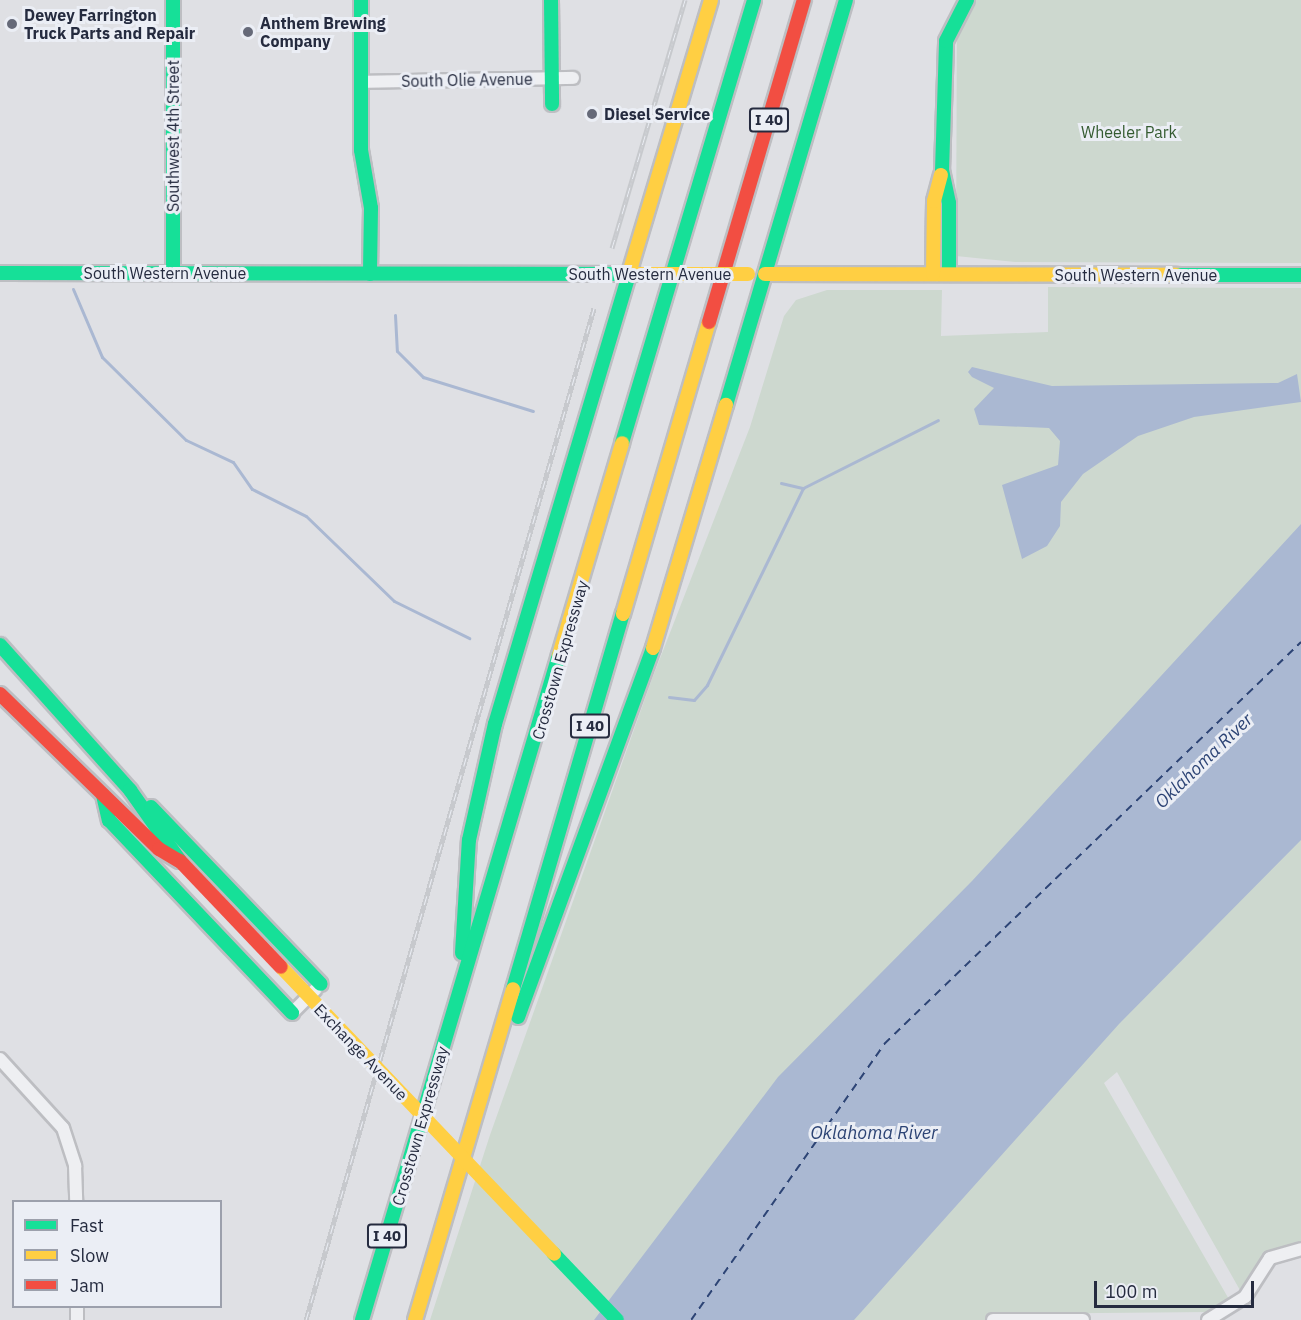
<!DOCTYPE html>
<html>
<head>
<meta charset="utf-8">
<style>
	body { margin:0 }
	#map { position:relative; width:1301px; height:1320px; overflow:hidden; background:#dfe0e4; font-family:"IBM Plex Sans",sans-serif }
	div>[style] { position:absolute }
	.green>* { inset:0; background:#cdd8cf }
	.water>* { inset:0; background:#aab8d2 }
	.stream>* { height:3px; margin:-1.5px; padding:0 1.5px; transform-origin:1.5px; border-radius:1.5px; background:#aab8d2 }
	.ferry>* { height:1.5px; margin-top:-0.75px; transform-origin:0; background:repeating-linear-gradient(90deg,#2d4475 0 8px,transparent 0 14px) }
	.roads { filter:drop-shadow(2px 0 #bdbec2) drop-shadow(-2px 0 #bdbec2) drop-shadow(0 2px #bdbec2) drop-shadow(0 -2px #bdbec2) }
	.street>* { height:12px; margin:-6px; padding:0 6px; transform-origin:6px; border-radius:6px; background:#eeeff2 }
	.fast>* { height:14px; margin:-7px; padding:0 7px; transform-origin:7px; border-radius:7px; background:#16e098 }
	.slow>* { height:14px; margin:-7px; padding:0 7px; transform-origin:7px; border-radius:7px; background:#ffcf43 }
	.jam>* { height:14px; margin:-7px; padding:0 7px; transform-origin:7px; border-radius:7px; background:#f24e42 }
	.rail>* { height:5px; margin-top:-2.5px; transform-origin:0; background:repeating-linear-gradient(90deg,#ebeef5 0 9px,#c7c9cd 0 18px); box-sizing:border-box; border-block:2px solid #c7c9cd }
	.fast-bridge>* { height:14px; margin:-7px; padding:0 7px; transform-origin:7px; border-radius:7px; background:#16e098 }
	.slow-bridge>* { height:14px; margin:-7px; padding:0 7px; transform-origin:7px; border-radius:7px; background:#ffcf43 }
	.jam-bridge>* { height:14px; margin:-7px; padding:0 7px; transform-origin:7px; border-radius:7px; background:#f24e42 }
	.dots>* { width:16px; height:16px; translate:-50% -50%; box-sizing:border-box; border:3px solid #ebeef5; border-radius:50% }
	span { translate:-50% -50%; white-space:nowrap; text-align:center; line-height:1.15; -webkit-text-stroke:6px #ebeef5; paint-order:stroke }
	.shield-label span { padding:2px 4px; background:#ebeef5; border:2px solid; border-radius:4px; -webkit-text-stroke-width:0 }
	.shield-label { font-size:15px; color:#252b3f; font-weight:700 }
	.poi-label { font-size:16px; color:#252b3f; font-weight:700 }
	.left { translate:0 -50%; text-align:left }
	.street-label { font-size:16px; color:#252b3f }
	.park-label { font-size:16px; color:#345b31 }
	.water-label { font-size:18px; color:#2d4475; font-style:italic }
	.legend { position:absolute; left:12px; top:1200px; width:210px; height:108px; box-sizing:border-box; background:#ebeef5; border:2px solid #9ca0ac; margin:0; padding:8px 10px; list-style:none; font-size:18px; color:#252b3f }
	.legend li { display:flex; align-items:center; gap:12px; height:30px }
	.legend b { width:30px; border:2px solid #9ca0ac }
	.scale { position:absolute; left:1094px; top:1281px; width:160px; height:27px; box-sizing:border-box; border:3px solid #252b3f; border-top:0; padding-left:8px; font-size:18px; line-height:21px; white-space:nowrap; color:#252b3f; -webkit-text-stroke:4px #ebeef5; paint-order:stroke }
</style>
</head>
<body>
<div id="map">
	<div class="green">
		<i style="clip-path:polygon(957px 0,1301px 0,1301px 263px,1015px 262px,956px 256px)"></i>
		<i style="clip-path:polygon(1048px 287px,1301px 288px,1301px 1242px,1264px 1255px,1241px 1292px,1117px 1072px,1104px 1083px,1230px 1301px,1211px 1312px,995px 1314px,995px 1320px,430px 1320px,490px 1135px,652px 679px,750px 427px,784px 316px,796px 300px,827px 290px,942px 290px,941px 336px,1048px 332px)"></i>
	</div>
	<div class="water">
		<i style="clip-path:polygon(972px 367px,1052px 386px,1278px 383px,1297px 374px,1301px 402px,1194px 417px,1138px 436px,1083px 474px,1061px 502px,1060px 526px,1047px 546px,1022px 559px,1002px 485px,1058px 465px,1060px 441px,1049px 428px,979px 425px,974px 409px,994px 388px,972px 377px,968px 372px)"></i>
		<i style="clip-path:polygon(1301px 524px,1301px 840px,1119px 1024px,854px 1320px,594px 1320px,778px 1077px,972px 881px)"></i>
	</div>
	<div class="stream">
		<i style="left:73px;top:289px;width:74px;rotate:66.9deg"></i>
		<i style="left:102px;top:357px;width:118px;rotate:44.7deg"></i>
		<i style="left:186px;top:440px;width:52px;rotate:25.1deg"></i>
		<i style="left:233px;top:462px;width:33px;rotate:55deg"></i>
		<i style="left:252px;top:489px;width:60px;rotate:26.6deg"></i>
		<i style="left:306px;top:516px;width:122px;rotate:44deg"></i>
		<i style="left:394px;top:601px;width:84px;rotate:26.3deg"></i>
		<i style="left:395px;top:315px;width:36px;rotate:87deg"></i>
		<i style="left:397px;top:351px;width:37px;rotate:45deg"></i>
		<i style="left:423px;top:377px;width:115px;rotate:17.2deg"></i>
		<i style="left:781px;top:483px;width:23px;rotate:13deg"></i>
		<i style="left:803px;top:488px;width:151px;rotate:-26.7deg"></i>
		<i style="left:669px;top:697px;width:25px;rotate:7deg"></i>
		<i style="left:694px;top:700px;width:20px;rotate:-49deg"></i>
		<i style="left:707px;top:685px;width:219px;rotate:-64deg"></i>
	</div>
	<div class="ferry">
		<i style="left:691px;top:1320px;width:337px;rotate:-55deg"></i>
		<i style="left:884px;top:1044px;width:579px;rotate:-43.95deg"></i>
	</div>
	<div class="roads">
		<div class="street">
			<i style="left:361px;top:82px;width:212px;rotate:-1.1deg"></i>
			<i style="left:292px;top:1013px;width:33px;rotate:-45deg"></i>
			<i style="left:0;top:1059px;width:93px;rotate:47.6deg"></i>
			<i style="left:63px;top:1128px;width:40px;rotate:72deg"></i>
			<i style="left:75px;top:1166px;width:36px;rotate:88deg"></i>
			<i style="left:77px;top:1306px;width:14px;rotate:90deg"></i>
			<i style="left:993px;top:1320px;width:90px"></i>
			<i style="left:1208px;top:1320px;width:44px;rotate:-31.9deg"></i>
			<i style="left:1245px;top:1297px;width:46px;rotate:-57.3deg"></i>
			<i style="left:1270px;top:1258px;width:32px;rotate:-16deg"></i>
		</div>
		<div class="fast">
			<i style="left:173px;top:0;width:273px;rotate:90deg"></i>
			<i style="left:361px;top:0;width:150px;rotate:90deg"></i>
			<i style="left:361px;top:150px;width:59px;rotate:80.2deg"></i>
			<i style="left:371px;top:208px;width:66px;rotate:90.9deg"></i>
			<i style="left:551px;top:0;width:104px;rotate:89.4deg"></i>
			<i style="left:0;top:273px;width:635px;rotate:0.09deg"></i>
			<i style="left:949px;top:274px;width:71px;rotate:-90deg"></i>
			<i style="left:949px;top:203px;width:33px;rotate:-102deg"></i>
			<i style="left:942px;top:171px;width:130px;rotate:-88.2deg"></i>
			<i style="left:946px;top:41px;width:46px;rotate:-62.9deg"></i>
			<i style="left:1176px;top:275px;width:125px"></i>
			<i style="left:726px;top:405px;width:422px;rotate:-73.5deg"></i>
			<i style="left:622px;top:443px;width:462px;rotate:-73.4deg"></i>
			<i style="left:0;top:645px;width:195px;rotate:48.1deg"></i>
			<i style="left:130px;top:790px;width:87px;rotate:54.8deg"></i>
			<i style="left:103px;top:795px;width:26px;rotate:77deg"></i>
			<i style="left:109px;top:820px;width:266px;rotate:46.5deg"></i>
			<i style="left:151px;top:807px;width:245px;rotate:46.2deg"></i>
			<i style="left:462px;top:953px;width:113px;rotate:-86.5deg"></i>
			<i style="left:469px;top:840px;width:119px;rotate:-77.4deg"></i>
			<i style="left:495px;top:724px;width:474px;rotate:-73.4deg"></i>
			<i style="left:513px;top:989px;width:391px;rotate:-73.7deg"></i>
			<i style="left:518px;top:1017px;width:393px;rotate:-69.9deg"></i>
			<i style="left:362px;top:1320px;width:694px;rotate:-73.5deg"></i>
		</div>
		<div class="slow">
			<i style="left:630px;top:270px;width:282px;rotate:-73.3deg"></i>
			<i style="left:765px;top:274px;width:411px;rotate:0.1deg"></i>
			<i style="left:933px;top:274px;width:73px;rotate:-89.2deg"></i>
			<i style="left:934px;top:201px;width:27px;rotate:-75deg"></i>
			<i style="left:623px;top:614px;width:304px;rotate:-73.6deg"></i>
			<i style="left:653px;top:648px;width:254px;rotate:-73.3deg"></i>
			<i style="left:559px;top:655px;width:221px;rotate:-73.4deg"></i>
			<i style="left:415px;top:1320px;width:345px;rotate:-73.5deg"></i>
		</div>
		<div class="jam">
			<i style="left:709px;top:322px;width:336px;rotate:-73.6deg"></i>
			<i style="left:0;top:694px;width:222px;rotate:44.3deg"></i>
			<i style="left:159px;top:849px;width:23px;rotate:31deg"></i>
		</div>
	</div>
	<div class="rail">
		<i style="left:612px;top:248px;width:259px;rotate:-73.6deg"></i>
		<i style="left:306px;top:1320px;width:1052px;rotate:-74.11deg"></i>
	</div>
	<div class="fast-bridge">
		<i style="left:554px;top:1254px;width:91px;rotate:46.3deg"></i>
	</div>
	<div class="slow-bridge">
		<i style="left:635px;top:274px;width:113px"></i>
		<i style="left:281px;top:967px;width:396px;rotate:46.4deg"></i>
	</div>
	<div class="jam-bridge">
		<i style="left:180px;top:861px;width:146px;rotate:46.4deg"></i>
	</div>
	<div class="dots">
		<i style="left:12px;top:24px;background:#666a79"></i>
		<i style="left:248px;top:32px;background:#666a79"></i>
		<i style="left:592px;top:114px;background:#666a79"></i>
	</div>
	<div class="shield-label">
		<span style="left:769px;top:120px">I 40</span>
		<span style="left:590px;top:726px">I 40</span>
		<span style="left:387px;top:1236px">I 40</span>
	</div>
	<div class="poi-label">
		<span class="left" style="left:24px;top:24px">Dewey Farrington<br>Truck Parts and Repair</span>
		<span class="left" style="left:260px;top:32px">Anthem Brewing<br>Company</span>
		<span class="left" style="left:604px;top:114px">Diesel Service</span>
	</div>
	<div class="street-label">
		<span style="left:467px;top:80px;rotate:-1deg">South Olie Avenue</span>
		<span style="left:173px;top:136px;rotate:-90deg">Southwest 4th Street</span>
		<span style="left:165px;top:273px">South Western Avenue</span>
		<span style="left:650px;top:274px">South Western Avenue</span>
		<span style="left:1136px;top:275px">South Western Avenue</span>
		<span style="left:560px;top:660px;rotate:-74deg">Crosstown Expressway</span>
		<span style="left:361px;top:1052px;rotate:46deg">Exchange Avenue</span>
		<span style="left:420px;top:1126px;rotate:-74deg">Crosstown Expressway</span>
	</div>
	<div class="park-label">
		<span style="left:1129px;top:132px">Wheeler Park</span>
	</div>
	<div class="water-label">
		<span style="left:1204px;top:761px;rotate:-44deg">Oklahoma River</span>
		<span style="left:874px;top:1133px">Oklahoma River</span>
	</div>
	<ul class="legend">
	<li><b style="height:8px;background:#16e098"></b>Fast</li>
	<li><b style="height:8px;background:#ffcf43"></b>Slow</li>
	<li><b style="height:8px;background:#f24e42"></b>Jam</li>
	</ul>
	<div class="scale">100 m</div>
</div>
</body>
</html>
